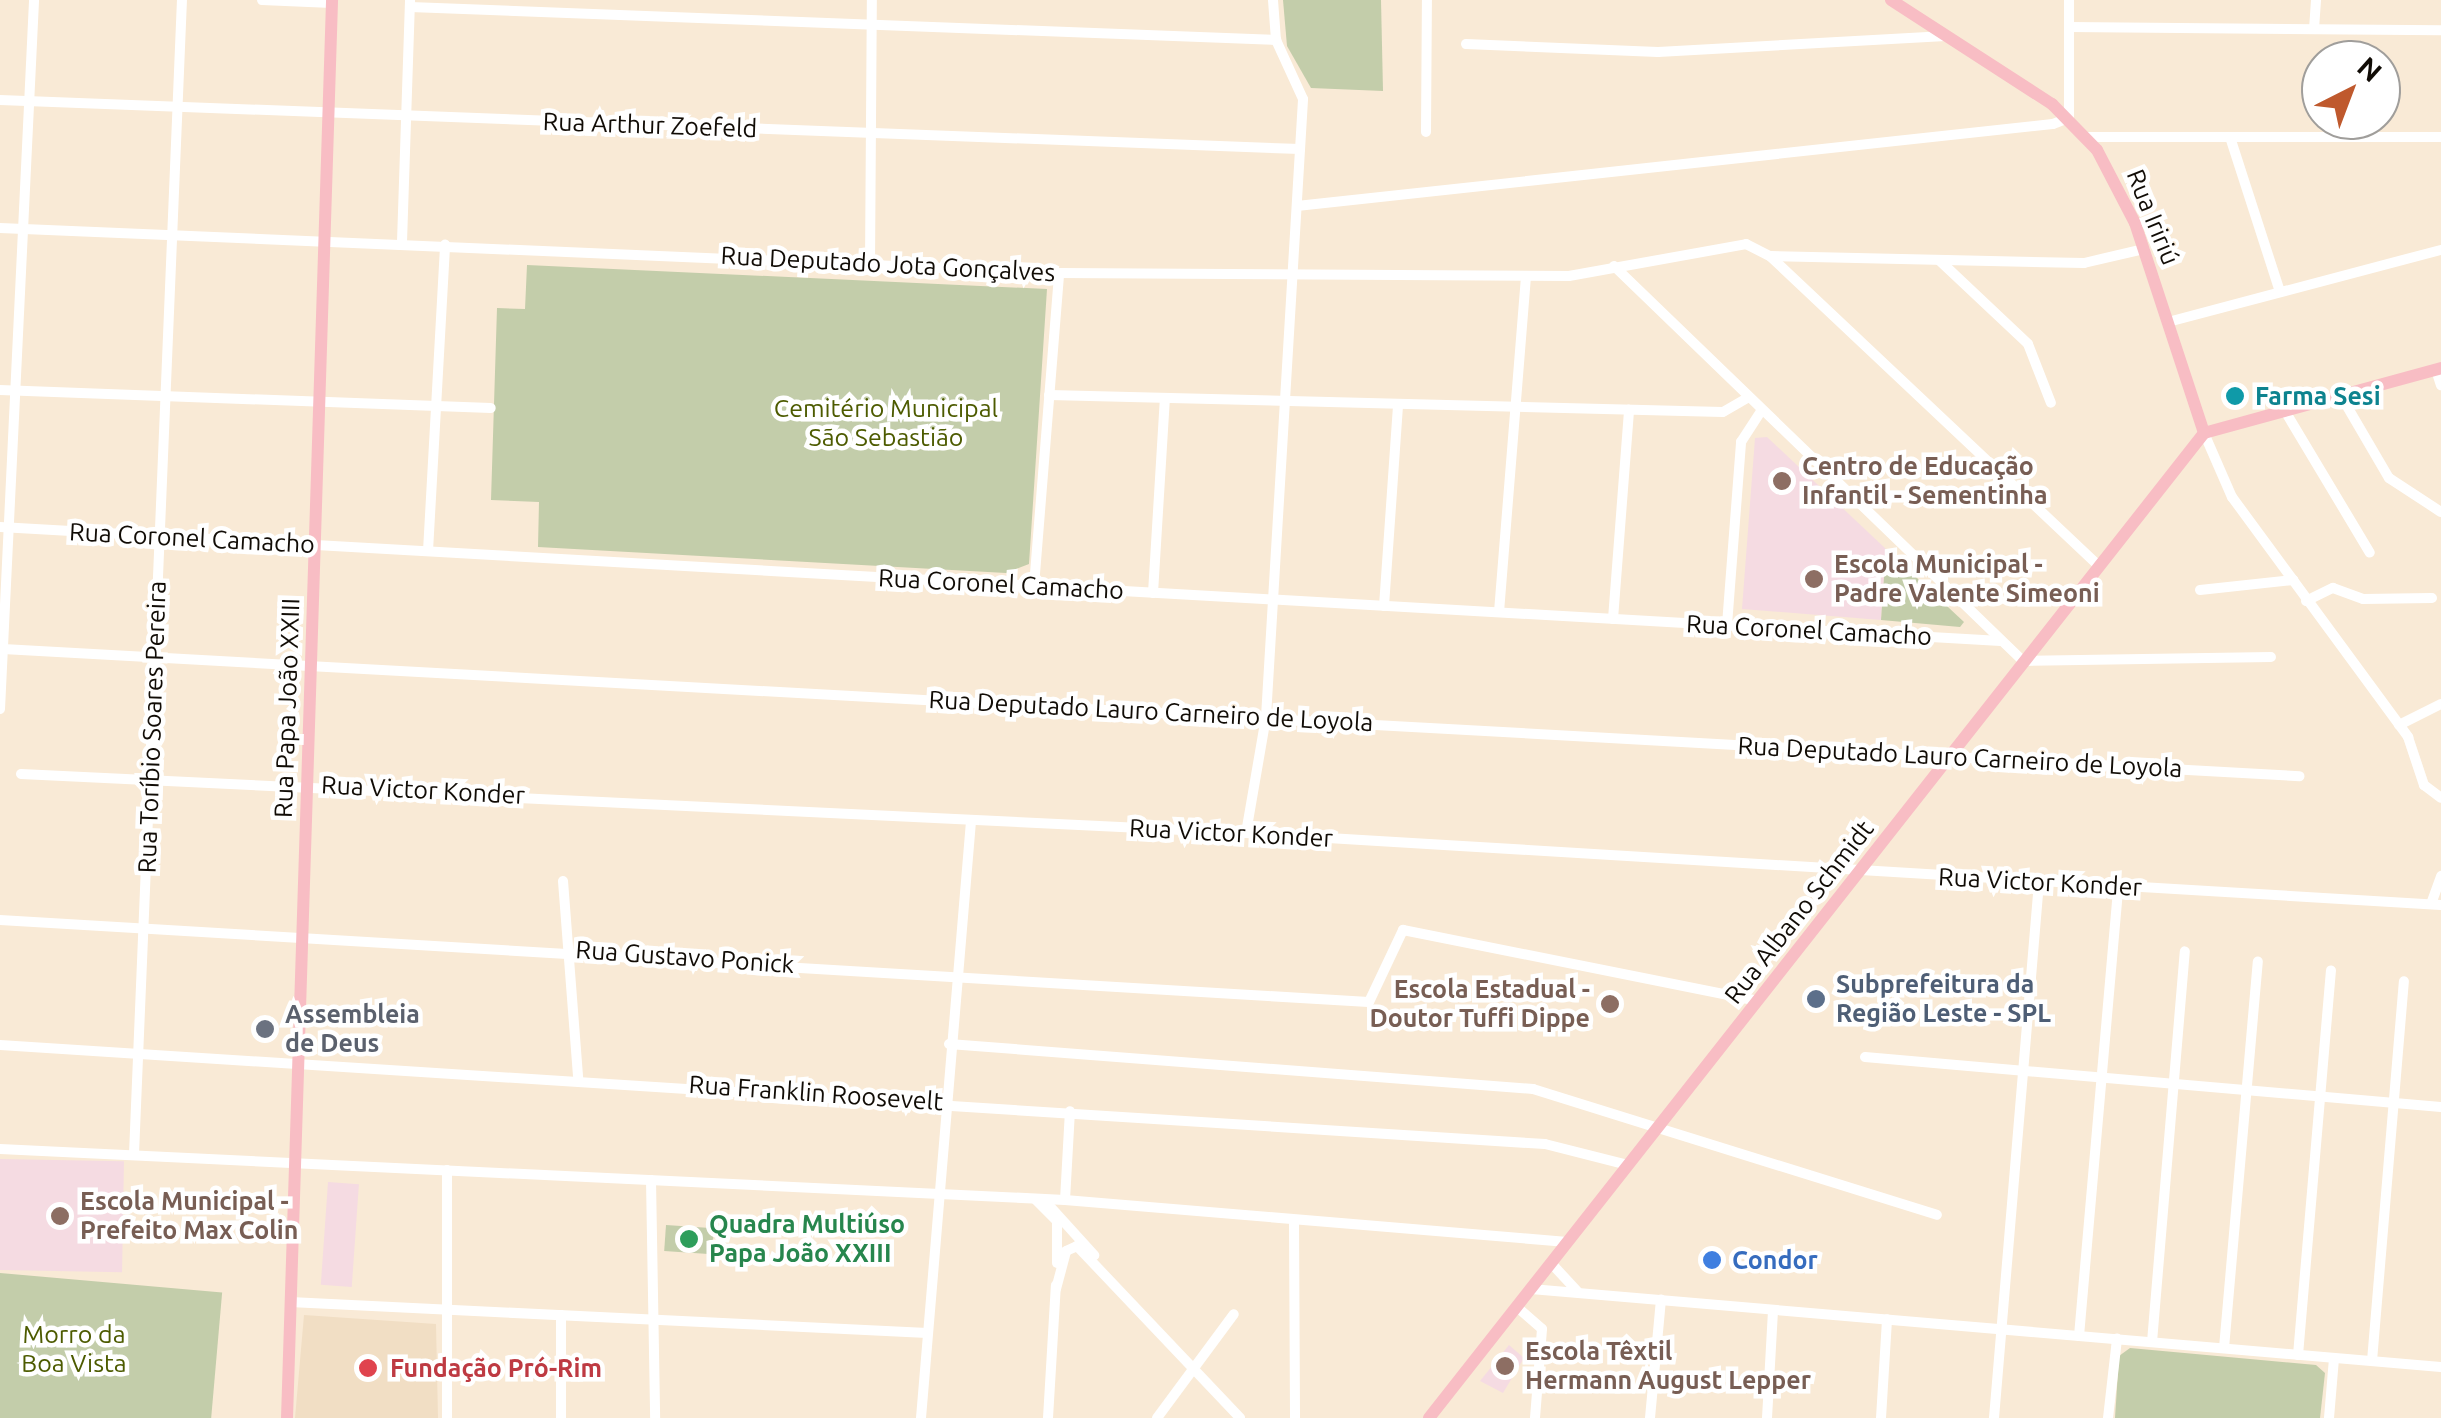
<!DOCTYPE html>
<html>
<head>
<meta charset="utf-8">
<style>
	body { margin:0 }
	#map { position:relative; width:2441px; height:1418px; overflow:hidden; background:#f9ead6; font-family:Ubuntu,sans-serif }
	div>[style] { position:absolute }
	.built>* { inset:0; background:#f1dec4 }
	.education>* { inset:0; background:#f5dbe2; transform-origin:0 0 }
	.green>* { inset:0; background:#c3cdaa; transform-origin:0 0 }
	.minor>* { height:10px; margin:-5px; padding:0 5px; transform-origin:5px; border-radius:5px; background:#fff }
	.major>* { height:12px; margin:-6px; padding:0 6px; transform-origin:6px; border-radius:6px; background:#f8bdc4 }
	.dots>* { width:28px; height:28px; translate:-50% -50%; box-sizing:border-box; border:5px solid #fff; border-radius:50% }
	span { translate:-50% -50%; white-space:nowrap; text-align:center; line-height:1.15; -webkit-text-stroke:9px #fff; paint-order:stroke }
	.street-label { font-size:25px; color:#110c06 }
	.culture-label { font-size:25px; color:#0d838f; font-weight:700 }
	.left { translate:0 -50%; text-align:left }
	.park-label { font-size:25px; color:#4d5b00 }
	.education-label { font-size:25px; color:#785e54; font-weight:700 }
	.right { translate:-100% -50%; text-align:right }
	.service-label { font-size:25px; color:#4e5e75; font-weight:700 }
	.worship-label { font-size:25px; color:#5b616d; font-weight:700 }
	.leisure-label { font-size:25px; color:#27864d; font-weight:700 }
	.shop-label { font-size:25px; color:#366cbe; font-weight:700 }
	.health-label { font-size:25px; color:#be3a42; font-weight:700 }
	.north { position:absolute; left:2301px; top:40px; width:100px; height:100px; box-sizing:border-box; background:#fff; border:2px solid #a09e9b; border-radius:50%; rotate:42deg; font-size:28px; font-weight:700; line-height:40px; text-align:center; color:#110c06 }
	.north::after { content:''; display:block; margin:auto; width:35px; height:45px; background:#bf592d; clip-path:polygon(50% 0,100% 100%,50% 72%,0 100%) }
</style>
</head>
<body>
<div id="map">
	<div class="built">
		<i style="clip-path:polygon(304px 1315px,436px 1324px,438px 1418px,295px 1418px)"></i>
	</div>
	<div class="education">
		<i style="clip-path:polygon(1767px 437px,1886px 549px,1881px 620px,1742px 609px,1755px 438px)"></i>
		<i style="left:0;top:1159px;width:124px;height:111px;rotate:1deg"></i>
		<i style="left:328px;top:1182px;width:31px;height:103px;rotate:4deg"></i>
		<i style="clip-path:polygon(1509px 1345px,1524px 1358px,1503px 1393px,1480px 1381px)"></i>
	</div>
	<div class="green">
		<i style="clip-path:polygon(1283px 0,1381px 0,1383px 91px,1311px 88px,1287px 46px)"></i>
		<i style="clip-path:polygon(527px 265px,1047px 289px,1029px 564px,1006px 573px,538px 547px,539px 502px,491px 500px,497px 308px,525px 309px)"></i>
		<i style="clip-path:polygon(1886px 549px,1964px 622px,1960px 627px,1881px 620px)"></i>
		<i style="left:666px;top:1225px;width:48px;height:26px;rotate:4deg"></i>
		<i style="left:0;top:1273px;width:223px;height:145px;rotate:5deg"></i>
		<i style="clip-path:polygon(2130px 1348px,2316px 1365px,2325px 1373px,2320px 1418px,2115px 1418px,2119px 1356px)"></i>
	</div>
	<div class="minor">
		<i style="left:262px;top:0;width:70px;rotate:2.5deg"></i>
		<i style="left:410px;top:7px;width:867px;rotate:2.18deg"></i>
		<i style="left:2069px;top:27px;width:372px;rotate:0.5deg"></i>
		<i style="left:2314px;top:29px;width:29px;rotate:-86deg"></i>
		<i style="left:1466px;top:44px;width:192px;rotate:2.4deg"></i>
		<i style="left:1658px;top:52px;width:288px;rotate:-3.2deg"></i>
		<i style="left:0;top:100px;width:1301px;rotate:2.16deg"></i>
		<i style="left:1426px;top:132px;width:132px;rotate:-89.6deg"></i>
		<i style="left:2087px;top:137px;width:354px"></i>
		<i style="left:2230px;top:137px;width:163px;rotate:72.1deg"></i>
		<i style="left:1297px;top:206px;width:760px;rotate:-6.19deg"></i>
		<i style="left:2053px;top:124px;width:17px;rotate:-21deg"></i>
		<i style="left:2069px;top:118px;width:118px;rotate:-90deg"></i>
		<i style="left:0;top:228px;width:1060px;rotate:2.43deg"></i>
		<i style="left:1059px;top:273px;width:510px;rotate:0.34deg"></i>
		<i style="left:1569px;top:276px;width:180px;rotate:-10.2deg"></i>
		<i style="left:1746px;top:244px;width:27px;rotate:27deg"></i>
		<i style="left:1770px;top:256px;width:451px;rotate:43.3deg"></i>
		<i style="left:402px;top:242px;width:242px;rotate:-88.1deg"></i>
		<i style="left:1771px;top:256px;width:313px;rotate:1.3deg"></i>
		<i style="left:2084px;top:263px;width:62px;rotate:-13.1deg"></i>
		<i style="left:1939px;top:260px;width:122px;rotate:43.3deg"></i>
		<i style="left:2028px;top:344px;width:63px;rotate:68.7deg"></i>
		<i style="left:870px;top:265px;width:265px;rotate:-89.6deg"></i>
		<i style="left:1614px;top:266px;width:569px;rotate:44deg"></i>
		<i style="left:2023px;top:661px;width:248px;rotate:-0.9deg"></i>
		<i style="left:2168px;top:322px;width:282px;rotate:-14.8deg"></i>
		<i style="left:2436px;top:370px;width:16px;rotate:72deg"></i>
		<i style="left:0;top:390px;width:491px;rotate:2.1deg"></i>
		<i style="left:1049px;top:395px;width:674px;rotate:1.44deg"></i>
		<i style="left:1723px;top:412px;width:30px;rotate:-30deg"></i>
		<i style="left:2341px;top:396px;width:95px;rotate:59.7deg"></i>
		<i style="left:2389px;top:478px;width:62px;rotate:33.2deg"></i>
		<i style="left:2285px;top:411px;width:165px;rotate:59.1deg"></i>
		<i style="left:2204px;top:433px;width:70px;rotate:66.4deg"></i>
		<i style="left:2232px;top:497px;width:298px;rotate:53.7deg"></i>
		<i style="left:2408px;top:737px;width:51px;rotate:71.6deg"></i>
		<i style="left:2424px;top:785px;width:21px;rotate:37deg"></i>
		<i style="left:0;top:527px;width:2004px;rotate:3.26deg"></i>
		<i style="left:428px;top:551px;width:307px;rotate:-86.8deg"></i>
		<i style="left:1034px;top:586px;width:314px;rotate:-85.4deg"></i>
		<i style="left:2200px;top:590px;width:94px;rotate:-6.1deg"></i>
		<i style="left:1153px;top:593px;width:195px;rotate:-86.5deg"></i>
		<i style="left:2306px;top:601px;width:30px;rotate:-26deg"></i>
		<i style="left:2333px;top:588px;width:32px;rotate:20deg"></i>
		<i style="left:2363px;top:599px;width:69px;rotate:-0.8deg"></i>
		<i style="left:1384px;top:606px;width:202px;rotate:-86deg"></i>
		<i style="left:1499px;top:612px;width:337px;rotate:-85.4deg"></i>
		<i style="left:1613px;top:619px;width:210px;rotate:-85.6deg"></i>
		<i style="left:1727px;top:625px;width:184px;rotate:-85.6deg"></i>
		<i style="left:1741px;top:442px;width:38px;rotate:-57deg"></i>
		<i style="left:3px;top:649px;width:2300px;rotate:3.17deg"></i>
		<i style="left:0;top:709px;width:710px;rotate:-87.25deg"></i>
		<i style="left:2399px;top:725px;width:47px;rotate:-26.6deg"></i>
		<i style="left:21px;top:774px;width:1226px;rotate:2.76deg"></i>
		<i style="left:1246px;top:833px;width:1197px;rotate:3.45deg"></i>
		<i style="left:1246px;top:833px;width:118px;rotate:-80.2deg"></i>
		<i style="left:1266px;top:717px;width:619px;rotate:-86.57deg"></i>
		<i style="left:1303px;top:99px;width:65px;rotate:-114.6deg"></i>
		<i style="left:1276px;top:40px;width:40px;rotate:-94.3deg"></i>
		<i style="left:563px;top:881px;width:197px;rotate:85.6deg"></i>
		<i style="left:2431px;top:904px;width:30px;rotate:-70deg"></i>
		<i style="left:0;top:920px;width:1371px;rotate:3.43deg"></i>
		<i style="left:1369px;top:1002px;width:80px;rotate:-64.7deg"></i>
		<i style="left:1403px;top:930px;width:361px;rotate:11.3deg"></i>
		<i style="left:949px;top:1044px;width:586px;rotate:4.41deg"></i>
		<i style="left:1533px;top:1089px;width:423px;rotate:17.3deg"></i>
		<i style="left:0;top:1045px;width:1548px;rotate:3.67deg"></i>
		<i style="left:1545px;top:1144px;width:86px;rotate:14.2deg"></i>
		<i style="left:1865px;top:1057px;width:578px;rotate:4.96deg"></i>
		<i style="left:0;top:1149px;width:1066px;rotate:2.74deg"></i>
		<i style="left:1065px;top:1200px;width:504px;rotate:4.78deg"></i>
		<i style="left:134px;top:1154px;width:1155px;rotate:-87.62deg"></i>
		<i style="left:651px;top:1180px;width:238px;rotate:89deg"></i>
		<i style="left:1035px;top:1199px;width:31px;rotate:45deg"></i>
		<i style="left:1057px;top:1221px;width:42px;rotate:90deg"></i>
		<i style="left:1065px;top:1200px;width:89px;rotate:-86.8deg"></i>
		<i style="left:1046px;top:1202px;width:72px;rotate:47.8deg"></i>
		<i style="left:1294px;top:1224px;width:194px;rotate:89.7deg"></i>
		<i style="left:1551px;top:1263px;width:38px;rotate:47deg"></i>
		<i style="left:1056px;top:1289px;width:39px;rotate:-75deg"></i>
		<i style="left:1066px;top:1251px;width:12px;rotate:-24deg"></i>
		<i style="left:1077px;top:1246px;width:237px;rotate:46.5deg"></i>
		<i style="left:1531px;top:1289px;width:913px;rotate:4.9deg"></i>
		<i style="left:290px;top:1302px;width:638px;rotate:2.79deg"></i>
		<i style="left:1517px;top:1307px;width:33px;rotate:41deg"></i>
		<i style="left:1542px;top:1329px;width:89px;rotate:94.5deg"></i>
		<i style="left:2079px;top:1336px;width:452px;rotate:-85deg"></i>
		<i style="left:2152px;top:1342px;width:392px;rotate:-85.2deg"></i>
		<i style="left:2224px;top:1348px;width:388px;rotate:-85deg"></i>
		<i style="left:2298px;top:1355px;width:386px;rotate:-85.1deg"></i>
		<i style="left:2372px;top:1361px;width:381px;rotate:-85.2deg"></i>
		<i style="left:447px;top:1418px;width:248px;rotate:-90deg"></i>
		<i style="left:561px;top:1418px;width:103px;rotate:-90deg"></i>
		<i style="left:921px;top:1418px;width:599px;rotate:-85.21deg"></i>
		<i style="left:1048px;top:1418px;width:133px;rotate:-86.6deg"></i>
		<i style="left:1157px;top:1418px;width:129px;rotate:-53.5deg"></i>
		<i style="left:1650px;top:1418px;width:119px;rotate:-84.7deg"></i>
		<i style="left:1767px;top:1418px;width:108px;rotate:-86.8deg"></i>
		<i style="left:1881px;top:1418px;width:99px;rotate:-86.5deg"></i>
		<i style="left:1994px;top:1418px;width:538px;rotate:-85.2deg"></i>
		<i style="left:2108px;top:1418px;width:80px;rotate:-83.5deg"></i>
		<i style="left:2329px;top:1418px;width:60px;rotate:-85.2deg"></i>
	</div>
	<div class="major">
		<i style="left:1891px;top:0;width:192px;rotate:32.9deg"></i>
		<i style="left:2052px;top:104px;width:64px;rotate:45.6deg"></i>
		<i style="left:2097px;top:150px;width:82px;rotate:62.5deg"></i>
		<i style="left:2135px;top:223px;width:221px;rotate:71.8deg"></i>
		<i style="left:2204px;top:433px;width:246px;rotate:-15.3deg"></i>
		<i style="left:287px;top:1418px;width:1419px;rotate:-88.18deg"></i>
		<i style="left:1429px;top:1418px;width:1253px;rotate:-51.8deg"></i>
	</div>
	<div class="dots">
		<i style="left:2235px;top:396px;background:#0f9aa8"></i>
		<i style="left:1782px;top:481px;background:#8d6e63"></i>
		<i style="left:1814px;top:579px;background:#8d6e63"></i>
		<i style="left:1816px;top:999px;background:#5c6f8a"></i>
		<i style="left:1610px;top:1004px;background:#8d6e63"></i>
		<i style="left:265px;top:1029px;background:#6b7280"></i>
		<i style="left:60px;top:1216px;background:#8d6e63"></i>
		<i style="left:689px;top:1239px;background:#2e9e5b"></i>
		<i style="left:1712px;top:1260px;background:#3f7fe0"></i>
		<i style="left:1505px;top:1366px;background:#8d6e63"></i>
		<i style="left:368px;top:1368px;background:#e0444e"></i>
	</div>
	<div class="street-label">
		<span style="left:650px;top:125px;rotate:2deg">Rua Arthur Zoefeld</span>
		<span style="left:2153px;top:217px;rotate:68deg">Rua Iririú</span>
		<span style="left:888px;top:264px;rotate:3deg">Rua Deputado Jota Gonçalves</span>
		<span style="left:192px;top:538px;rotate:3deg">Rua Coronel Camacho</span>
		<span style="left:1001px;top:584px;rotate:3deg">Rua Coronel Camacho</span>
		<span style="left:1809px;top:630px;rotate:3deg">Rua Coronel Camacho</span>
		<span style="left:287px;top:708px;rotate:-88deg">Rua Papa João XXIII</span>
		<span style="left:1151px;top:711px;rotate:3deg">Rua Deputado Lauro Carneiro de Loyola</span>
		<span style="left:152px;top:727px;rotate:-88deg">Rua Toríbio Soares Pereira</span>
		<span style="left:1960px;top:757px;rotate:3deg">Rua Deputado Lauro Carneiro de Loyola</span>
		<span style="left:423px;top:790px;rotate:3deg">Rua Victor Konder</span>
		<span style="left:1231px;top:833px;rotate:3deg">Rua Victor Konder</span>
		<span style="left:2040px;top:882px;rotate:3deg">Rua Victor Konder</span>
		<span style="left:1799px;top:912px;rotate:-52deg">Rua Albano Schmidt</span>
		<span style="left:685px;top:957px;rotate:4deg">Rua Gustavo Ponick</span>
		<span style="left:816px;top:1093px;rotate:4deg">Rua Franklin Roosevelt</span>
	</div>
	<div class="culture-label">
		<span class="left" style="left:2255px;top:396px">Farma Sesi</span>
	</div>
	<div class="park-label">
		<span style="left:886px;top:423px">Cemitério Municipal<br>São Sebastião</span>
		<span style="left:74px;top:1349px">Morro da<br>Boa Vista</span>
	</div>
	<div class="education-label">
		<span class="left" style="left:1802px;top:481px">Centro de Educação<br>Infantil - Sementinha</span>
		<span class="left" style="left:1834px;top:579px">Escola Municipal -<br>Padre Valente Simeoni</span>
		<span class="right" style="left:1590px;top:1004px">Escola Estadual -<br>Doutor Tuffi Dippe</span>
		<span class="left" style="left:80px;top:1216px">Escola Municipal -<br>Prefeito Max Colin</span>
		<span class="left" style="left:1525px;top:1366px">Escola Têxtil<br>Hermann August Lepper</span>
	</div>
	<div class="service-label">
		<span class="left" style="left:1836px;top:999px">Subprefeitura da<br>Região Leste - SPL</span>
	</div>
	<div class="worship-label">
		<span class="left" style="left:285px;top:1029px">Assembleia<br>de Deus</span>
	</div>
	<div class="leisure-label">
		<span class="left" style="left:709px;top:1239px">Quadra Multiúso<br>Papa João XXIII</span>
	</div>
	<div class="shop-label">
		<span class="left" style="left:1732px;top:1260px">Condor</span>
	</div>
	<div class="health-label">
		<span class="left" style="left:390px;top:1368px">Fundação Pró-Rim</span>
	</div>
	<div class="north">N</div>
</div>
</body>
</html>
